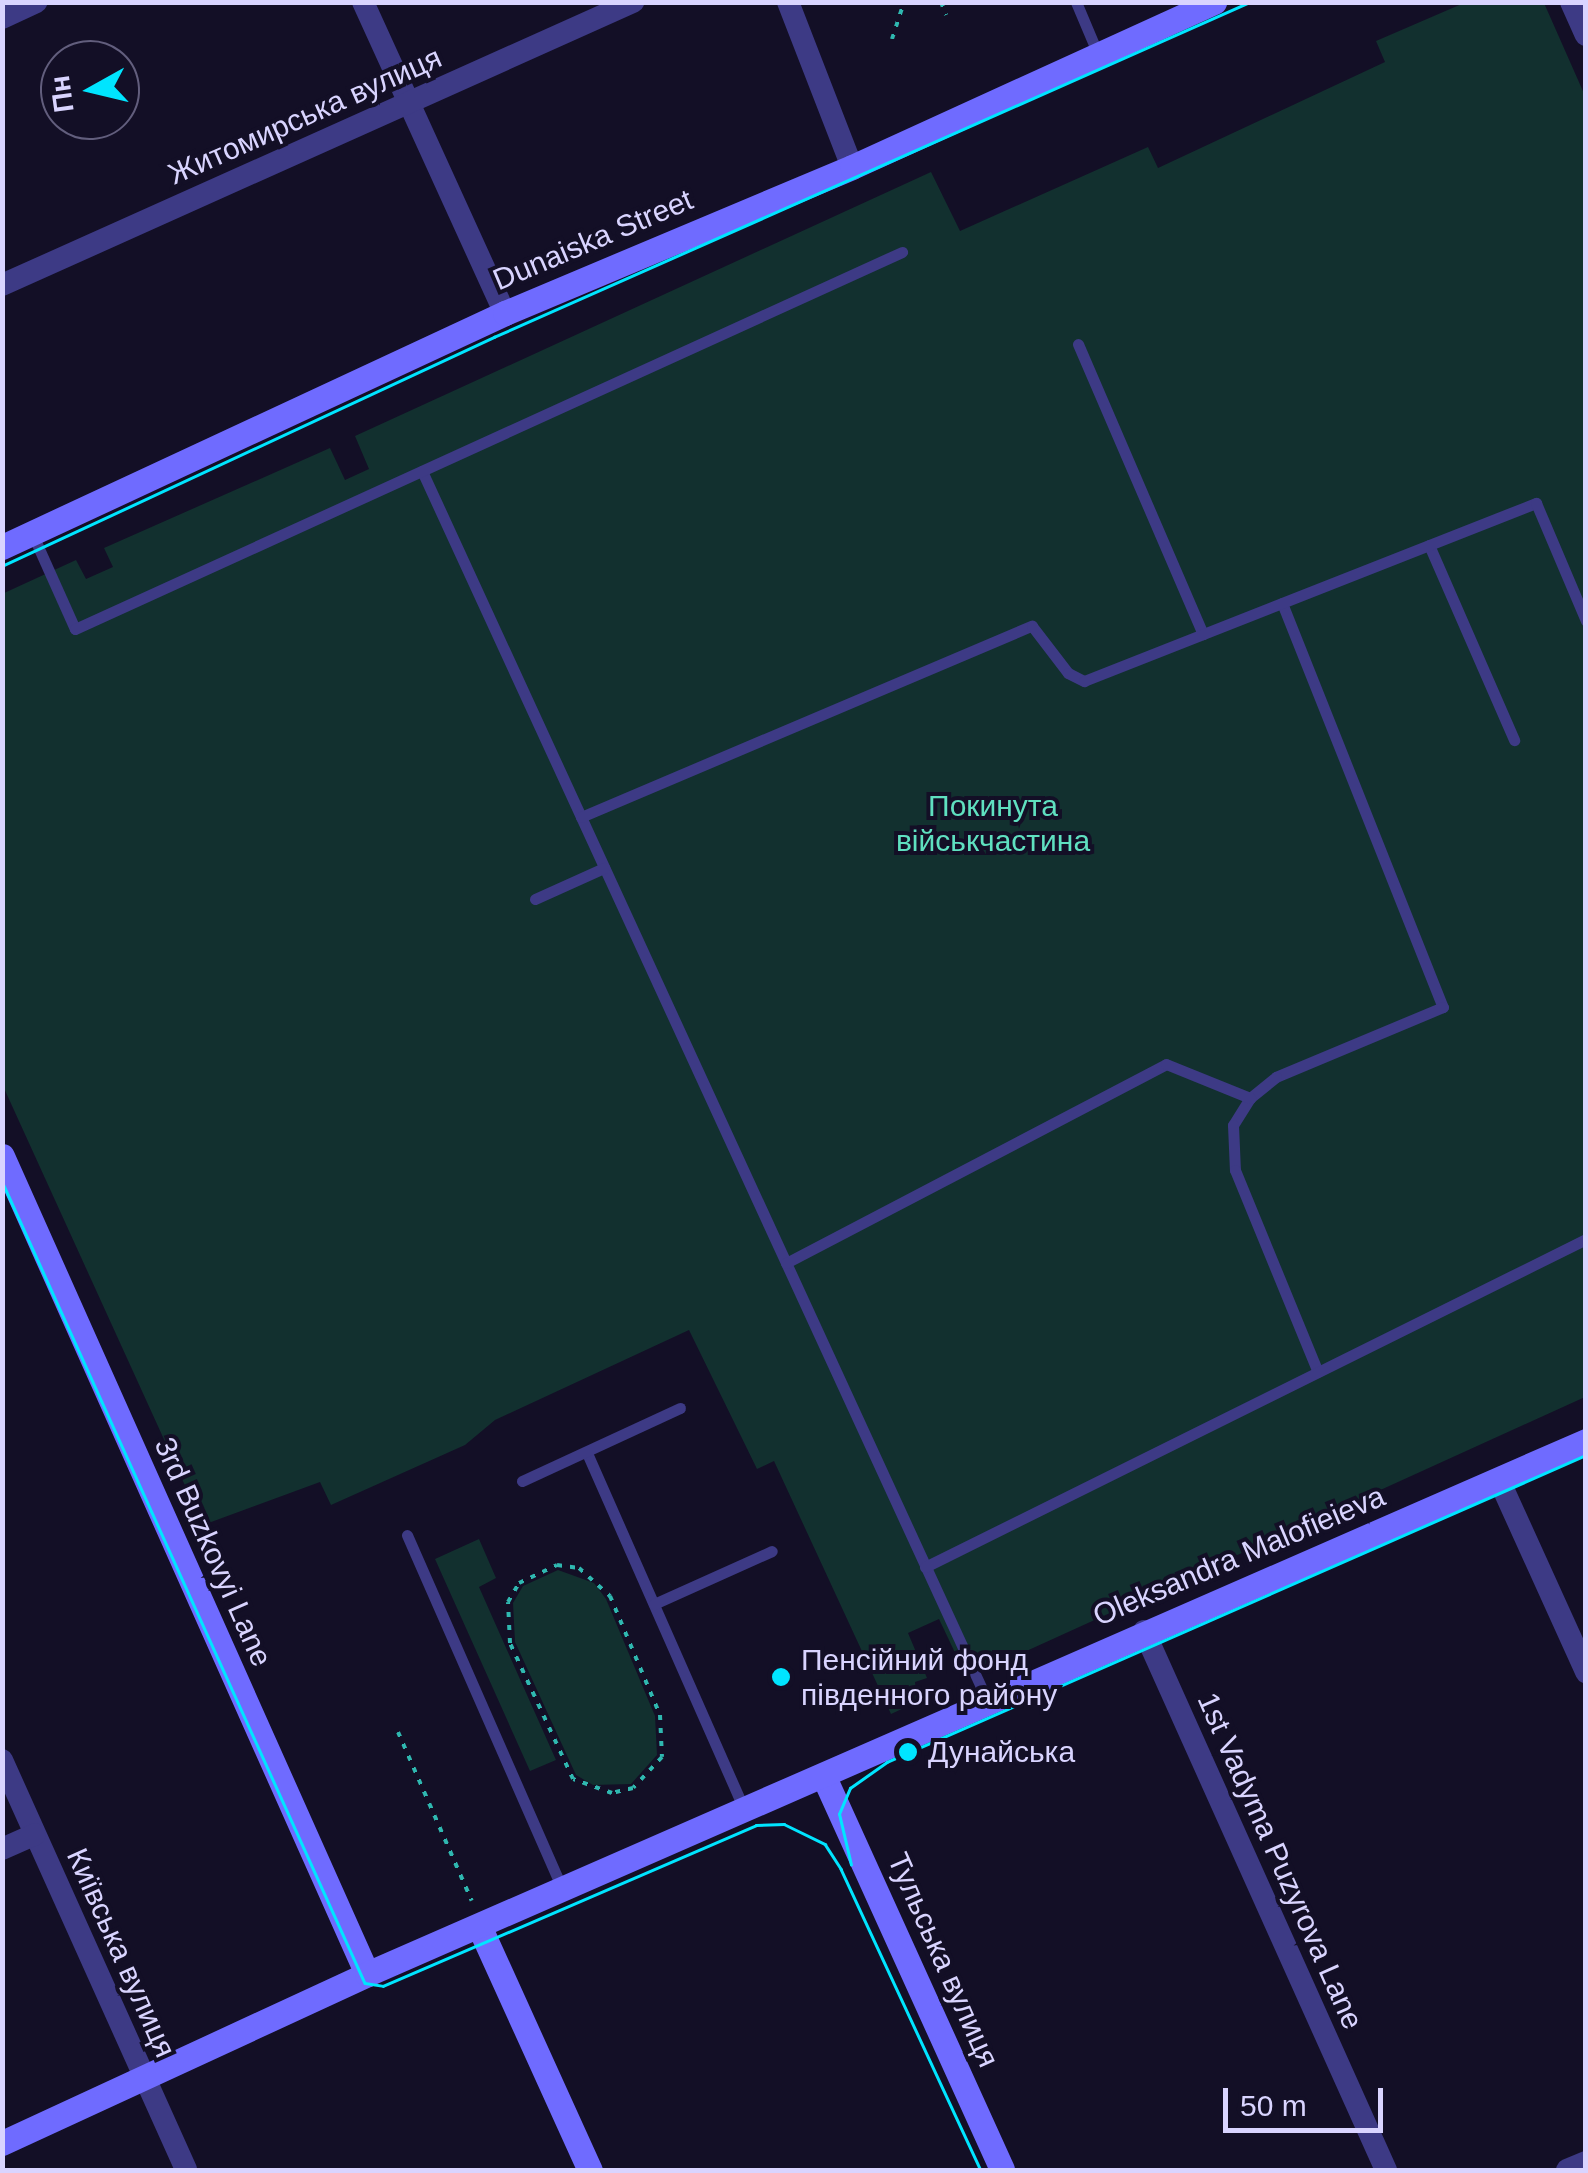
<!DOCTYPE html>
<html>
<head>
<meta charset="utf-8">
<style>
	body { margin:0 }
	#map { position:relative; width:1588px; height:2173px; overflow:hidden; background:#130f26; font-family:Helvetica,sans-serif }
	div>[style] { position:absolute }
	.green>* { inset:0; background:#12302f }
	.path>* { height:4px; margin-top:-2px; transform-origin:0; background:repeating-linear-gradient(90deg,#2fb8b0 0 5px,transparent 0 13px) }
	.lane>* { height:11px; margin:-5.5px; padding:0 5.5px; transform-origin:5.5px; border-radius:5.5px; background:#3d3a85 }
	.street>* { height:22px; margin:-11px; padding:0 11px; transform-origin:11px; border-radius:11px; background:#3d3a85 }
	.secondary>* { height:25px; margin:-12.5px; padding:0 12.5px; transform-origin:12.5px; border-radius:12.5px; background:#6f6bff }
	.tram>* { height:2.5px; margin:-1.25px; padding:0 1.25px; transform-origin:1.25px; border-radius:1.25px; background:#00e5ff }
	.dots>* { width:28px; height:28px; translate:-50% -50%; box-sizing:border-box; border:5px solid #130f26; border-radius:50% }
	span { translate:-50% -50%; white-space:nowrap; text-align:center; line-height:1.15; -webkit-text-stroke:8px #130f26; paint-order:stroke }
	.street-label { font-size:30px; color:#d9d4ff }
	.park-label { font-size:30px; color:#5fe0c0 }
	.poi-label { font-size:30px; color:#d9d4ff }
	.left { translate:0 -50%; text-align:left }
	.frame { position:absolute; inset:0; border:5px solid #d9d4ff; pointer-events:none }
	.north { position:absolute; left:40px; top:40px; width:100px; height:100px; box-sizing:border-box; background:#130f26; border:2px solid #625e7d; border-radius:50%; rotate:262deg; font-size:28px; font-weight:700; line-height:40px; text-align:center; color:#d9d4ff }
	.north::after { content:''; display:block; margin:auto; width:35px; height:45px; background:#00e5ff; clip-path:polygon(50% 0,100% 100%,50% 72%,0 100%) }
	.scale { position:absolute; left:1223px; top:2088px; width:160px; height:45px; box-sizing:border-box; border:5px solid #d9d4ff; border-top:0; padding-left:12px; font-size:30px; line-height:35px; white-space:nowrap; color:#d9d4ff; -webkit-text-stroke:8px #130f26; paint-order:stroke }
</style>
</head>
<body>
<div id="map">
	<div class="green">
		<i style="clip-path:polygon(1464px 3px,1544px 3px,1586px 98px,1585px 1397px,967px 1678px,939px 1619px,908px 1633px,927px 1678px,915px 1682px,917px 1702px,891px 1714px,774px 1461px,757px 1469px,689px 1330px,495px 1420px,465px 1445px,331px 1505px,320px 1482px,203px 1525px,3px 1086px,2px 594px,76px 560px,86px 579px,113px 567px,104px 548px,330px 448px,345px 480px,369px 469px,355px 436px,931px 172px,960px 231px,1148px 147px,1158px 168px,1385px 62px,1376px 41px)"></i>
		<i style="clip-path:polygon(479px 1539px,496px 1578px,479px 1587px,556px 1760px,530px 1771px,435px 1559px)"></i>
		<i style="clip-path:polygon(558px 1570px,594px 1583px,606px 1599px,655px 1716px,657px 1755px,631px 1784px,593px 1785px,576px 1775px,515px 1642px,513px 1603px,523px 1586px)"></i>
	</div>
	<div class="path">
		<i style="left:941px;top:2px;width:14px;rotate:69deg"></i>
		<i style="left:892px;top:39px;width:39px;rotate:-72deg"></i>
		<i style="left:557px;top:1565px;width:22px;rotate:8deg"></i>
		<i style="left:579px;top:1568px;width:42px;rotate:42.1deg"></i>
		<i style="left:610px;top:1596px;width:129px;rotate:67.2deg"></i>
		<i style="left:660px;top:1715px;width:42px;rotate:87.3deg"></i>
		<i style="left:662px;top:1757px;width:42px;rotate:133.1deg"></i>
		<i style="left:633px;top:1788px;width:22px;rotate:167deg"></i>
		<i style="left:612px;top:1793px;width:41px;rotate:-160.3deg"></i>
		<i style="left:573px;top:1779px;width:150px;rotate:-114.9deg"></i>
		<i style="left:510px;top:1643px;width:41px;rotate:-92.8deg"></i>
		<i style="left:508px;top:1602px;width:22px;rotate:-60deg"></i>
		<i style="left:519px;top:1583px;width:42px;rotate:-25.3deg"></i>
		<i style="left:398px;top:1732px;width:184px;rotate:66.4deg"></i>
	</div>
	<div class="lane">
		<i style="left:1076px;top:2px;width:56px;rotate:67.1deg"></i>
		<i style="left:1078px;top:344px;width:316px;rotate:66.7deg"></i>
		<i style="left:422px;top:471px;width:1353px;rotate:65.31deg"></i>
		<i style="left:32px;top:533px;width:105px;rotate:65.9deg"></i>
		<i style="left:75px;top:629px;width:909px;rotate:-24.51deg"></i>
		<i style="left:1429px;top:545px;width:213px;rotate:66.4deg"></i>
		<i style="left:1282px;top:603px;width:435px;rotate:68.3deg"></i>
		<i style="left:1443px;top:1007px;width:181px;rotate:157.3deg"></i>
		<i style="left:1276px;top:1077px;width:33px;rotate:141deg"></i>
		<i style="left:1250px;top:1098px;width:32px;rotate:122deg"></i>
		<i style="left:1233px;top:1125px;width:45px;rotate:87.5deg"></i>
		<i style="left:1235px;top:1170px;width:218px;rotate:67.7deg"></i>
		<i style="left:581px;top:817px;width:490px;rotate:-23deg"></i>
		<i style="left:1032px;top:626px;width:59px;rotate:52.5deg"></i>
		<i style="left:1068px;top:673px;width:18px;rotate:27deg"></i>
		<i style="left:1084px;top:681px;width:486px;rotate:-21.5deg"></i>
		<i style="left:1536px;top:503px;width:128px;rotate:67deg"></i>
		<i style="left:535px;top:899px;width:76px;rotate:-24.2deg"></i>
		<i style="left:786px;top:1263px;width:429px;rotate:-27.6deg"></i>
		<i style="left:1166px;top:1064px;width:91px;rotate:22deg"></i>
		<i style="left:587px;top:1453px;width:389px;rotate:66.2deg"></i>
		<i style="left:522px;top:1481px;width:174px;rotate:-24.8deg"></i>
		<i style="left:407px;top:1535px;width:389px;rotate:66.3deg"></i>
		<i style="left:925px;top:1567px;width:738px;rotate:-26.39deg"></i>
		<i style="left:654px;top:1604px;width:129px;rotate:-24.2deg"></i>
	</div>
	<div class="street">
		<i style="left:363px;top:2px;width:342px;rotate:65.5deg"></i>
		<i style="left:788px;top:2px;width:177px;rotate:68.8deg"></i>
		<i style="left:1571px;top:2px;width:36px;rotate:66deg"></i>
		<i style="left:2px;top:18px;width:38px;rotate:-25deg"></i>
		<i style="left:2px;top:285px;width:692px;rotate:-24.16deg"></i>
		<i style="left:1500px;top:1482px;width:209px;rotate:65.6deg"></i>
		<i style="left:1144px;top:1631px;width:591px;rotate:65.82deg"></i>
		<i style="left:2px;top:1760px;width:449px;rotate:65.8deg"></i>
		<i style="left:2px;top:1849px;width:36px;rotate:-24deg"></i>
		<i style="left:1567px;top:2170px;width:21px;rotate:-23deg"></i>
	</div>
	<div class="secondary">
		<i style="left:2px;top:547px;width:555px;rotate:-24.95deg"></i>
		<i style="left:505px;top:313px;width:376px;rotate:-22.8deg"></i>
		<i style="left:852px;top:167px;width:398px;rotate:-24.5deg"></i>
		<i style="left:2px;top:1156px;width:896px;rotate:65.95deg"></i>
		<i style="left:824px;top:1777px;width:431px;rotate:65.6deg"></i>
		<i style="left:480px;top:1928px;width:266px;rotate:65.6deg"></i>
		<i style="left:2px;top:2143px;width:402px;rotate:-24.8deg"></i>
		<i style="left:367px;top:1974px;width:1330px;rotate:-23.62deg"></i>
	</div>
	<div class="tram">
		<i style="left:2px;top:566px;width:543px;rotate:-24.96deg"></i>
		<i style="left:494px;top:337px;width:827px;rotate:-23.9deg"></i>
		<i style="left:2px;top:1181px;width:880px;rotate:65.65deg"></i>
		<i style="left:365px;top:1983px;width:18px;rotate:9deg"></i>
		<i style="left:383px;top:1986px;width:406px;rotate:-23.3deg"></i>
		<i style="left:756px;top:1825px;width:28px;rotate:-2deg"></i>
		<i style="left:784px;top:1824px;width:46px;rotate:26deg"></i>
		<i style="left:825px;top:1844px;width:30px;rotate:57deg"></i>
		<i style="left:841px;top:1869px;width:332px;rotate:65.1deg"></i>
		<i style="left:851px;top:1865px;width:52px;rotate:-103.2deg"></i>
		<i style="left:839px;top:1814px;width:28px;rotate:-67deg"></i>
		<i style="left:850px;top:1788px;width:45px;rotate:-35.1deg"></i>
		<i style="left:887px;top:1762px;width:763px;rotate:-23.71deg"></i>
	</div>
	<div class="dots">
		<i style="left:781px;top:1677px;background:#00e5ff"></i>
		<i style="left:908px;top:1752px;background:#00e5ff"></i>
	</div>
	<div class="street-label">
		<span style="left:305px;top:116px;rotate:-24deg">Житомирська вулиця</span>
		<span style="left:593px;top:240px;rotate:-23deg">Dunaiska Street</span>
		<span style="left:213px;top:1552px;rotate:66deg">3rd Buzkovyi Lane</span>
		<span style="left:1239px;top:1556px;rotate:-23deg">Oleksandra Malofieieva</span>
		<span style="left:1280px;top:1861px;rotate:66deg">1st Vadyma Puzyrova Lane</span>
		<span style="left:121px;top:1953px;rotate:66deg">Київська вулиця</span>
		<span style="left:943px;top:1960px;rotate:66deg">Тульська вулиця</span>
	</div>
	<div class="park-label">
		<span style="left:993px;top:823px">Покинута<br>військчастина</span>
	</div>
	<div class="poi-label">
		<span class="left" style="left:801px;top:1677px">Пенсійний фонд<br>південного району</span>
		<span class="left" style="left:928px;top:1752px">Дунайська</span>
	</div>
	<div class="frame"></div>
	<div class="north">Пн</div>
	<div class="scale">50 m</div>
</div>
</body>
</html>
